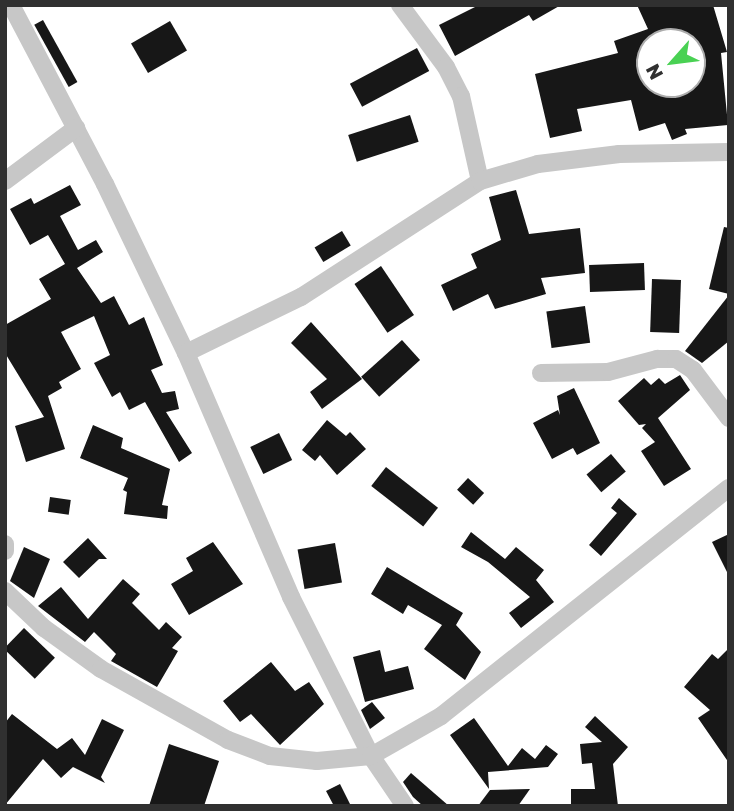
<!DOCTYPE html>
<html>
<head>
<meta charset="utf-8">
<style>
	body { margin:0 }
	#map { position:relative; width:734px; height:811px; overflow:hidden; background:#fff; font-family:"Golos Text",sans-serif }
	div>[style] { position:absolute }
	.building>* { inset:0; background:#171717; transform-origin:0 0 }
	.minor>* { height:18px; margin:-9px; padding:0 9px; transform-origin:9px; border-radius:9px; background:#c7c7c7 }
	span { translate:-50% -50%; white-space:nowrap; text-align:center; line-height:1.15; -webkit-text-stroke:7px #fff; paint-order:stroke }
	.frame { position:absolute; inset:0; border:7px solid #303030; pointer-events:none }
	.north { position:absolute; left:636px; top:28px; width:70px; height:70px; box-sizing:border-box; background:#fff; border:2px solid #acacac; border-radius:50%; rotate:242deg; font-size:19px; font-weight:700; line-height:28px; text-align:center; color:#303030 }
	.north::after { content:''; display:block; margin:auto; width:24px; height:32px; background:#49d153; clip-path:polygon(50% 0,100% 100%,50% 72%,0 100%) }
</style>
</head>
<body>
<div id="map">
	<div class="building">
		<i style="clip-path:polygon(479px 5px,561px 5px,533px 21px,529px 15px,455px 56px,439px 25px)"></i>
		<i style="clip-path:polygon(evenodd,637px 5px,713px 5px,727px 52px,721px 53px,728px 125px,685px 129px,687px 134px,672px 140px,665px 123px,639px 131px,631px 100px,577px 109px,582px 131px,550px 138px,535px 74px,618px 53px,614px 41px,648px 29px,637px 5px,650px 42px,692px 42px,696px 68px,692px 68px,692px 84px,650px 84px,650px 42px)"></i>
		<i style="left:43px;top:20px;width:71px;height:10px;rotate:61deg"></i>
		<i style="left:170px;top:21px;width:34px;height:45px;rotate:60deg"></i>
		<i style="left:417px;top:48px;width:26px;height:76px;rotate:62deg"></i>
		<i style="left:410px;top:115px;width:28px;height:65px;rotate:72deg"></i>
		<i style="clip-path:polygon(70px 185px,81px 205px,60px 216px,78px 250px,96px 240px,103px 252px,77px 268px,101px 303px,114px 296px,129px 325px,144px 317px,163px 365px,151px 370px,162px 393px,175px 391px,179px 409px,166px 412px,192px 453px,179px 462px,145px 402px,129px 410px,120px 392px,112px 397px,94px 363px,110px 355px,94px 316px,61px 332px,81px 369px,59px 382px,62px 388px,48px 396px,65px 449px,26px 462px,15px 426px,44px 417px,5px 353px,5px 325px,51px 299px,39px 279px,65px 264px,48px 235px,30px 245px,10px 209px,31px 198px,34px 204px)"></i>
		<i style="clip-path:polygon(516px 190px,529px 234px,580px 228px,585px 273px,541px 278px,546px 294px,495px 309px,488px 294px,453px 311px,441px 285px,477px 268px,471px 254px,501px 240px,489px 197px)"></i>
		<i style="clip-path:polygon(724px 227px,729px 228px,729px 294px,709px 289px)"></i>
		<i style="left:342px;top:231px;width:17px;height:32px;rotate:59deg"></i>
		<i style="left:644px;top:263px;width:27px;height:55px;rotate:88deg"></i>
		<i style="left:381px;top:266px;width:59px;height:32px;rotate:56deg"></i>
		<i style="left:652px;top:279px;width:29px;height:53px;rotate:2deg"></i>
		<i style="clip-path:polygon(729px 295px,729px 341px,702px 363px,685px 351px)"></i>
		<i style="left:585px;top:306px;width:37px;height:39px;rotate:82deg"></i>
		<i style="clip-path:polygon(311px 322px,362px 379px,322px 409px,310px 392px,327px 379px,291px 343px)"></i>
		<i style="left:402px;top:340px;width:27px;height:55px;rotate:48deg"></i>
		<i style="clip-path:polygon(680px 375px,690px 390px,658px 418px,691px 469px,664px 486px,641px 451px,655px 442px,642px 428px,646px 424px,639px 425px,618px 401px,644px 378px,651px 385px,659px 378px,665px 384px)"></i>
		<i style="clip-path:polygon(574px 388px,600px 443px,577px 455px,573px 448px,552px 459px,533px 423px,558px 410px,560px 415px,557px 396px)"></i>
		<i style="clip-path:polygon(327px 420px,346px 436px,350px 432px,366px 449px,337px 475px,320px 455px,315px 461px,302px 450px)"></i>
		<i style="clip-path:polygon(93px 425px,123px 438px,121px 448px,170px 469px,162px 505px,168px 506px,167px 519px,124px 514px,127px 492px,123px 490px,128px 478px,80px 458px)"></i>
		<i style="left:279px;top:433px;width:30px;height:32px;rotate:64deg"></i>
		<i style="left:611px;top:454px;width:23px;height:32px;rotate:50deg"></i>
		<i style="left:386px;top:467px;width:66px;height:24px;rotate:38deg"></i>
		<i style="left:468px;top:478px;width:22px;height:16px;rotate:43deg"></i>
		<i style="left:50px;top:497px;width:21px;height:15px;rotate:8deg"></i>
		<i style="clip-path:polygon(619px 498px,637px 514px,601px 556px,589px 545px,617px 513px,611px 508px)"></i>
		<i style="clip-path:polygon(471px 532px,505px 559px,516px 547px,544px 570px,536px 580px,554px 602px,521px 628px,509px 613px,530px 597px,488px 562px,461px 547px)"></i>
		<i style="clip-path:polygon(729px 534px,729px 576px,712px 542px)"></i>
		<i style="clip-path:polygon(88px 538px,107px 559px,99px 559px,79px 578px,63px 562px)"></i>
		<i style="clip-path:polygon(213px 542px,243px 584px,189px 615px,171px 584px,193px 571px,186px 558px)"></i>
		<i style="left:335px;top:543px;width:40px;height:38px;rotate:80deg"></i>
		<i style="clip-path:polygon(24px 547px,50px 559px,34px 598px,10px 581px)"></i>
		<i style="clip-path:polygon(387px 567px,463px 613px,456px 625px,481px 652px,465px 680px,424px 649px,442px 625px,408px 605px,403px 614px,371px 594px)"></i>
		<i style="clip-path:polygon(123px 579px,140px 594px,132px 603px,159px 630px,166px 622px,182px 637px,172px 648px,178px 651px,157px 687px,111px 661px,116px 654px,94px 632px,85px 642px,38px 606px,61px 587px,88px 619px)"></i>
		<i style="left:24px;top:628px;width:43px;height:29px;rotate:44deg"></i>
		<i style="clip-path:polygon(729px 648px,729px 763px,698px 718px,710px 710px,684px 687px,712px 654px,718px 659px)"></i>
		<i style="clip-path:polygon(380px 650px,385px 672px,408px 666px,414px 689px,365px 702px,353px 657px)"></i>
		<i style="clip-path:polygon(271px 662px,295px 691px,309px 682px,324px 704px,280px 745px,251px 714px,240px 722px,223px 701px)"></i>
		<i style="clip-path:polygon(372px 702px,385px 718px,370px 729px,361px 710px)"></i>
		<i style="clip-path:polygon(12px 714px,57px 749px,72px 738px,85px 755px,102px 719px,124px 730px,101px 777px,105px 783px,73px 767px,61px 778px,43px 759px,5px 805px,5px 723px)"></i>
		<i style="clip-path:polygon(595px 716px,628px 747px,613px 764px,618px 806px,571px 806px,571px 789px,595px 789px,592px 763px,582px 764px,580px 744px,602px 742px,585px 727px)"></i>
		<i style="clip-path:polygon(474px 718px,508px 766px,522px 748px,535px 759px,546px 745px,558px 754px,548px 767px,488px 772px,489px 789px,450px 735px)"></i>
		<i style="clip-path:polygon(169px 744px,219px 761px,204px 806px,149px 806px)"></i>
		<i style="clip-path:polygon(411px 773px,449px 806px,423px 806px,413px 797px,403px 782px)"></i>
		<i style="clip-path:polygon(340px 784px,351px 806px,334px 806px,326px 791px)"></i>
		<i style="clip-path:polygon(530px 789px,518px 806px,478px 806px,490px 790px)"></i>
	</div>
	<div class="minor">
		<i style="left:11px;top:5px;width:202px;rotate:62.3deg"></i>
		<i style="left:105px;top:184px;width:187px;rotate:64.4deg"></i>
		<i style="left:186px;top:353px;width:266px;rotate:66.7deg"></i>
		<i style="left:291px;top:597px;width:178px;rotate:63.3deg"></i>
		<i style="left:371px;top:756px;width:60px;rotate:55.8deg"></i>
		<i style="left:400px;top:5px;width:77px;rotate:53.4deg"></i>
		<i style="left:446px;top:67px;width:33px;rotate:63deg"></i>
		<i style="left:461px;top:96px;width:87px;rotate:77.4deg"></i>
		<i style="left:5px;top:181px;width:89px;rotate:-36.7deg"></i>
		<i style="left:186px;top:353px;width:128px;rotate:-26deg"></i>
		<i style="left:301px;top:297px;width:213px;rotate:-32.9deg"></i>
		<i style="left:480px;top:181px;width:60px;rotate:-16.3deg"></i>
		<i style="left:538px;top:164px;width:82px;rotate:-7deg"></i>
		<i style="left:619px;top:154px;width:110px;rotate:-1deg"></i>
		<i style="left:541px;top:373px;width:67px;rotate:-0.9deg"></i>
		<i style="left:608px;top:372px;width:51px;rotate:-14.9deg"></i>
		<i style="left:657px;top:359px;width:19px"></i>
		<i style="left:676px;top:359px;width:20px;rotate:33deg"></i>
		<i style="left:693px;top:370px;width:60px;rotate:53.1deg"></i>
		<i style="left:5px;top:544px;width:7px;rotate:90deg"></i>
		<i style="left:5px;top:591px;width:54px;rotate:43.5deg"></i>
		<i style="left:44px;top:628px;width:70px;rotate:35.7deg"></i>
		<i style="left:101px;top:669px;width:145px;rotate:29.2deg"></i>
		<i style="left:228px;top:740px;width:45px;rotate:20.9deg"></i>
		<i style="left:270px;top:756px;width:47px;rotate:6.1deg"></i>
		<i style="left:317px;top:761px;width:54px;rotate:-5.3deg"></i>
		<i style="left:371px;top:756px;width:81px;rotate:-29.7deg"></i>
		<i style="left:441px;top:716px;width:367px;rotate:-38.4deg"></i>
	</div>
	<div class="frame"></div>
	<div class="north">N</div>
</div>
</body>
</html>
